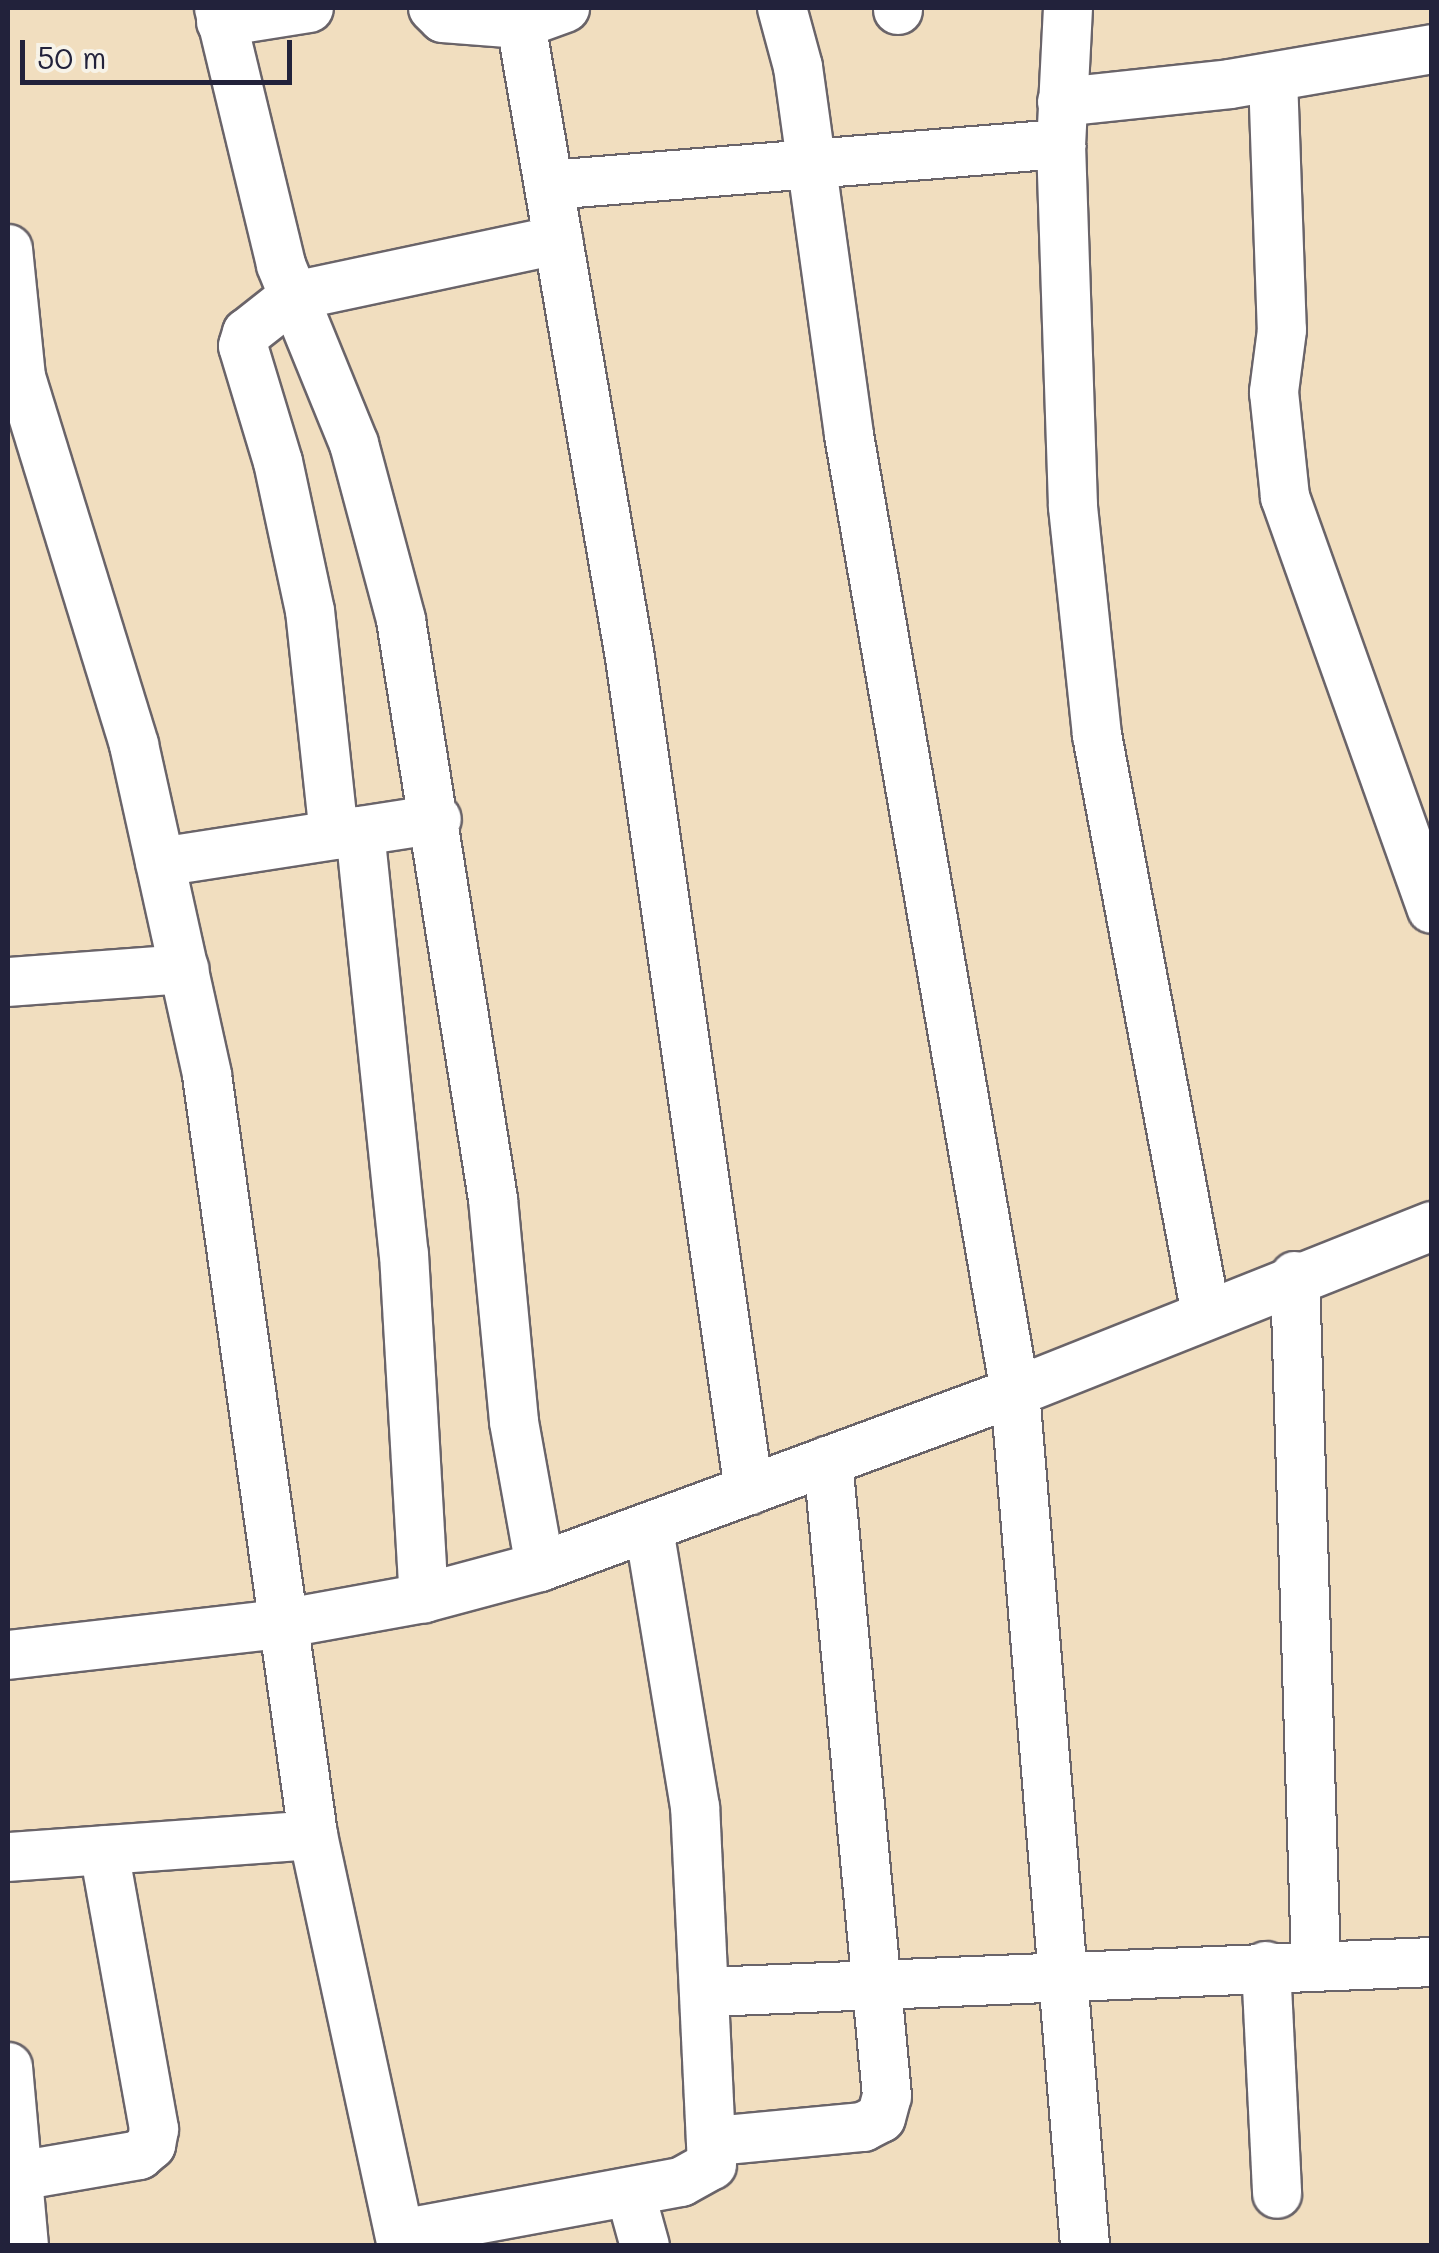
<!DOCTYPE html>
<html>
<head>
<meta charset="utf-8">
<style>
	body { margin:0 }
	#map { position:relative; width:1439px; height:2253px; overflow:hidden; background:#f1debf; font-family:Mali,sans-serif }
	div>[style] { position:absolute }
	.roads { filter:drop-shadow(2px 0 #6a6469) drop-shadow(-2px 0 #6a6469) drop-shadow(0 2px #6a6469) drop-shadow(0 -2px #6a6469) }
	.minor>* { height:48px; margin:-24px; padding:0 24px; transform-origin:24px; border-radius:24px; background:#fff }
	span { translate:-50% -50%; white-space:nowrap; text-align:center; line-height:1.15; -webkit-text-stroke:8px #f7f3e8; paint-order:stroke }
	.frame { position:absolute; inset:0; border:10px solid #22223b; pointer-events:none }
	.scale { position:absolute; left:20px; top:40px; width:272px; height:45px; box-sizing:border-box; border:5px solid #22223b; border-top:0; padding-left:12px; font-size:30px; line-height:35px; white-space:nowrap; color:#22223b; -webkit-text-stroke:8px #f7f3e8; paint-order:stroke }
</style>
</head>
<body>
<div id="map">
	<div class="roads">
		<div class="minor">
			<i style="left:219px;top:8px;width:264px;rotate:76.4deg"></i>
			<i style="left:281px;top:265px;width:193px;rotate:67.8deg"></i>
			<i style="left:354px;top:444px;width:182px;rotate:75deg"></i>
			<i style="left:401px;top:620px;width:586px;rotate:80.97deg"></i>
			<i style="left:493px;top:1199px;width:224px;rotate:84.6deg"></i>
			<i style="left:514px;top:1422px;width:147px;rotate:79.8deg"></i>
			<i style="left:433px;top:8px;width:14px;rotate:45deg"></i>
			<i style="left:443px;top:18px;width:78px;rotate:4.4deg"></i>
			<i style="left:521px;top:24px;width:47px;rotate:-20deg"></i>
			<i style="left:782px;top:8px;width:61px;rotate:74.8deg"></i>
			<i style="left:798px;top:67px;width:372px;rotate:82.1deg"></i>
			<i style="left:849px;top:435px;width:971px;rotate:80.16deg"></i>
			<i style="left:1015px;top:1392px;width:857px;rotate:85.31deg"></i>
			<i style="left:898px;top:8px;width:2px;rotate:90deg"></i>
			<i style="left:1068px;top:8px;width:136px;rotate:92.9deg"></i>
			<i style="left:1061px;top:144px;width:363px;rotate:88.1deg"></i>
			<i style="left:1073px;top:507px;width:229px;rotate:84deg"></i>
			<i style="left:1097px;top:735px;width:589px;rotate:79.34deg"></i>
			<i style="left:221px;top:22px;width:89px;rotate:-9deg"></i>
			<i style="left:521px;top:24px;width:643px;rotate:80.24deg"></i>
			<i style="left:630px;top:658px;width:841px;rotate:81.87deg"></i>
			<i style="left:1273px;top:77px;width:253px;rotate:88deg"></i>
			<i style="left:1282px;top:330px;width:63px;rotate:97.4deg"></i>
			<i style="left:1274px;top:392px;width:106px;rotate:84deg"></i>
			<i style="left:1285px;top:497px;width:437px;rotate:70.4deg"></i>
			<i style="left:1062px;top:102px;width:169px;rotate:-6.1deg"></i>
			<i style="left:1230px;top:84px;width:205px;rotate:-9.8deg"></i>
			<i style="left:550px;top:185px;width:513px;rotate:-4.59deg"></i>
			<i style="left:8px;top:249px;width:129px;rotate:84.2deg"></i>
			<i style="left:21px;top:377px;width:385px;rotate:72.9deg"></i>
			<i style="left:134px;top:745px;width:338px;rotate:77.5deg"></i>
			<i style="left:207px;top:1075px;width:767px;rotate:82.06deg"></i>
			<i style="left:313px;top:1835px;width:421px;rotate:77.8deg"></i>
			<i style="left:360px;top:831px;width:425px;rotate:84.1deg"></i>
			<i style="left:404px;top:1254px;width:345px;rotate:86.7deg"></i>
			<i style="left:334px;top:835px;width:225px;rotate:-96.1deg"></i>
			<i style="left:310px;top:611px;width:152px;rotate:-102.1deg"></i>
			<i style="left:278px;top:462px;width:121px;rotate:-106.8deg"></i>
			<i style="left:243px;top:346px;width:14px;rotate:-73deg"></i>
			<i style="left:247px;top:333px;width:60px;rotate:-38.2deg"></i>
			<i style="left:294px;top:296px;width:270px;rotate:-12deg"></i>
			<i style="left:160px;top:862px;width:280px;rotate:-8.8deg"></i>
			<i style="left:8px;top:982px;width:177px;rotate:-4.2deg"></i>
			<i style="left:1295px;top:1276px;width:688px;rotate:88.25deg"></i>
			<i style="left:8px;top:1655px;width:275px;rotate:-6.5deg"></i>
			<i style="left:281px;top:1624px;width:145px;rotate:-10.3deg"></i>
			<i style="left:424px;top:1598px;width:120px;rotate:-15deg"></i>
			<i style="left:540px;top:1567px;width:506px;rotate:-20.22deg"></i>
			<i style="left:1015px;top:1392px;width:449px;rotate:-21.7deg"></i>
			<i style="left:8px;top:1857px;width:306px;rotate:-4.1deg"></i>
			<i style="left:1266px;top:1966px;width:228px;rotate:87.2deg"></i>
			<i style="left:708px;top:1992px;width:725px;rotate:-2.37deg"></i>
			<i style="left:8px;top:2067px;width:180px;rotate:84.9deg"></i>
			<i style="left:715px;top:2141px;width:149px;rotate:-5.4deg"></i>
			<i style="left:863px;top:2127px;width:20px;rotate:-27deg"></i>
			<i style="left:881px;top:2118px;width:23px;rotate:-75deg"></i>
			<i style="left:887px;top:2096px;width:638px;rotate:-95.31deg"></i>
			<i style="left:18px;top:2176px;width:123px;rotate:-9.8deg"></i>
			<i style="left:139px;top:2155px;width:16px;rotate:-40deg"></i>
			<i style="left:151px;top:2145px;width:16px;rotate:-79deg"></i>
			<i style="left:154px;top:2129px;width:283px;rotate:-100.2deg"></i>
			<i style="left:630px;top:2192px;width:56px;rotate:74.5deg"></i>
			<i style="left:400px;top:2234px;width:286px;rotate:-10.5deg"></i>
			<i style="left:681px;top:2182px;width:35px;rotate:-29deg"></i>
			<i style="left:712px;top:2165px;width:358px;rotate:-92.7deg"></i>
			<i style="left:695px;top:1807px;width:283px;rotate:-99.4deg"></i>
		</div>
	</div>
	<div class="frame"></div>
	<div class="scale">50 m</div>
</div>
</body>
</html>
